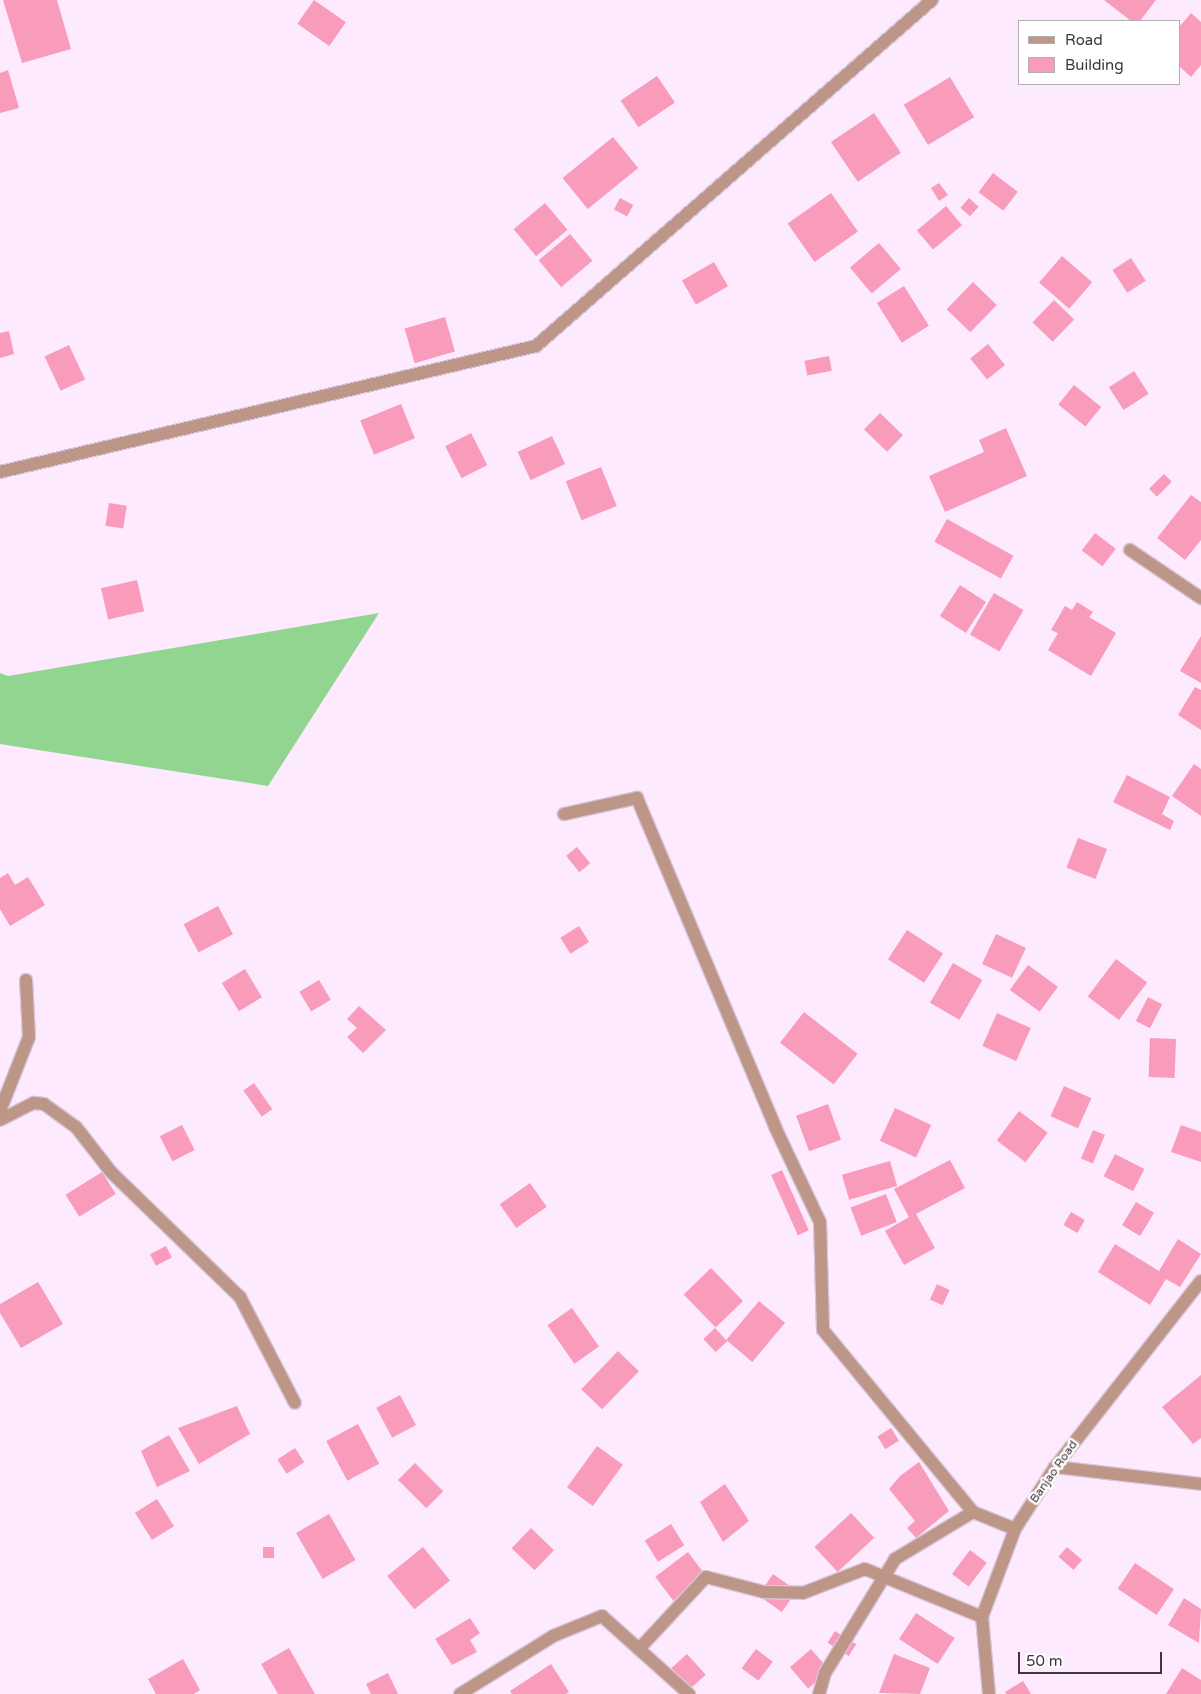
<!DOCTYPE html>
<html>
<head>
<meta charset="utf-8">
<style>
	body { margin:0 }
	#map { position:relative; width:1201px; height:1694px; overflow:hidden; background:#fdeaff; font-family:"Varela Round",sans-serif }
	div>[style] { position:absolute }
	.forest>* { inset:0; background:#91d590 }
	.building>* { inset:0; background:#f99cbb; transform-origin:0 0 }
	.roads { filter:drop-shadow(1px 0 #d7c6d9) drop-shadow(-1px 0 #d7c6d9) drop-shadow(0 1px #d7c6d9) drop-shadow(0 -1px #d7c6d9) }
	.street>* { height:12px; margin:-6px; padding:0 6px; transform-origin:6px; border-radius:6px; background:#be9688 }
	span { translate:-50% -50%; white-space:nowrap; text-align:center; line-height:1.15; -webkit-text-stroke:5px #fff; paint-order:stroke }
	.street-label { font-size:12px; color:#3f353f }
	.legend { position:absolute; left:1018px; top:20px; width:162px; height:65px; box-sizing:border-box; background:#fff; border:1px solid #b2aeb2; margin:0; padding:6px 9px; list-style:none; font-size:15px; color:#3f353f }
	.legend li { display:flex; align-items:center; gap:10px; height:25px }
	.legend b { width:25px; border:1px solid #b2aeb2 }
	.scale { position:absolute; left:1018px; top:1652px; width:144px; height:22px; box-sizing:border-box; border:2px solid #3f353f; border-top:0; padding-left:6px; font-size:15px; line-height:18px; white-space:nowrap; color:#3f353f; -webkit-text-stroke:4px #fff; paint-order:stroke }
</style>
</head>
<body>
<div id="map">
	<div class="forest">
		<i style="clip-path:polygon(379px 613px,268px 786px,0 744px,0 673px,8px 676px)"></i>
	</div>
	<div class="building">
		<i style="clip-path:polygon(3px 0,57px 0,71px 49px,22px 63px)"></i>
		<i style="left:314px;top:0;width:39px;height:29px;rotate:35deg"></i>
		<i style="clip-path:polygon(1104px 0,1156px 0,1140px 21px,1131px 21px)"></i>
		<i style="clip-path:polygon(1191px 13px,1201px 22px,1201px 65px,1191px 77px,1180px 67px,1180px 26px)"></i>
		<i style="clip-path:polygon(8px 70px,19px 108px,0 113px,0 73px)"></i>
		<i style="left:657px;top:76px;width:32px;height:44px;rotate:56deg"></i>
		<i style="left:950px;top:77px;width:47px;height:54px;rotate:59deg"></i>
		<i style="left:874px;top:113px;width:48px;height:52px;rotate:56deg"></i>
		<i style="left:613px;top:137px;width:40px;height:65px;rotate:51deg"></i>
		<i style="left:993px;top:173px;width:31px;height:24px;rotate:37deg"></i>
		<i style="clip-path:polygon(939px 183px,948px 195px,939px 201px,931px 188px)"></i>
		<i style="left:831px;top:193px;width:47px;height:53px;rotate:55deg"></i>
		<i style="left:620px;top:198px;width:15px;height:13px;rotate:28deg"></i>
		<i style="left:969px;top:198px;width:13px;height:13px;rotate:42deg"></i>
		<i style="left:545px;top:203px;width:35px;height:41px;rotate:50deg"></i>
		<i style="left:946px;top:206px;width:25px;height:38px;rotate:50deg"></i>
		<i style="left:570px;top:234px;width:35px;height:41px;rotate:50deg"></i>
		<i style="left:879px;top:243px;width:34px;height:38px;rotate:50deg"></i>
		<i style="left:1062px;top:256px;width:40px;height:35px;rotate:41deg"></i>
		<i style="left:1131px;top:258px;width:27px;height:22px;rotate:57deg"></i>
		<i style="left:714px;top:262px;width:28px;height:37px;rotate:60deg"></i>
		<i style="left:973px;top:282px;width:33px;height:38px;rotate:44deg"></i>
		<i style="left:904px;top:286px;width:47px;height:32px;rotate:58deg"></i>
		<i style="left:1054px;top:300px;width:28px;height:31px;rotate:44deg"></i>
		<i style="left:445px;top:317px;width:36px;height:42px;rotate:74deg"></i>
		<i style="clip-path:polygon(9px 331px,14px 354px,0 358px,0 333px)"></i>
		<i style="left:988px;top:344px;width:27px;height:23px;rotate:51deg"></i>
		<i style="left:69px;top:345px;width:38px;height:27px;rotate:65deg"></i>
		<i style="left:829px;top:356px;width:15px;height:25px;rotate:79deg"></i>
		<i style="left:1134px;top:371px;width:27px;height:30px;rotate:57deg"></i>
		<i style="left:1074px;top:385px;width:35px;height:25px;rotate:39deg"></i>
		<i style="left:401px;top:404px;width:37px;height:44px;rotate:68deg"></i>
		<i style="left:880px;top:413px;width:32px;height:23px;rotate:44deg"></i>
		<i style="clip-path:polygon(1006px 428px,1027px 476px,945px 512px,929px 476px,984px 452px,979px 440px)"></i>
		<i style="left:471px;top:433px;width:36px;height:29px;rotate:63deg"></i>
		<i style="left:552px;top:436px;width:31px;height:38px;rotate:65deg"></i>
		<i style="left:601px;top:467px;width:42px;height:38px;rotate:68deg"></i>
		<i style="left:1164px;top:474px;width:11px;height:21px;rotate:45deg"></i>
		<i style="clip-path:polygon(1191px 495px,1201px 502px,1201px 540px,1185px 560px,1157px 538px)"></i>
		<i style="left:109px;top:503px;width:18px;height:23px;rotate:9deg"></i>
		<i style="left:947px;top:519px;width:76px;height:26px;rotate:29deg"></i>
		<i style="left:1095px;top:533px;width:26px;height:22px;rotate:37deg"></i>
		<i style="left:137px;top:580px;width:32px;height:37px;rotate:77deg"></i>
		<i style="left:960px;top:585px;width:31px;height:37px;rotate:33deg"></i>
		<i style="left:994px;top:593px;width:34px;height:48px;rotate:30deg"></i>
		<i style="clip-path:polygon(1077px 602px,1093px 612px,1089px 617px,1116px 633px,1091px 676px,1048px 650px,1058px 633px,1051px 630px,1065px 606px,1072px 610px)"></i>
		<i style="clip-path:polygon(1201px 636px,1201px 683px,1180px 671px)"></i>
		<i style="clip-path:polygon(1195px 687px,1201px 690px,1201px 730px,1178px 715px)"></i>
		<i style="clip-path:polygon(1194px 764px,1201px 769px,1201px 816px,1172px 796px)"></i>
		<i style="clip-path:polygon(1127px 775px,1170px 797px,1162px 814px,1174px 821px,1170px 830px,1113px 802px)"></i>
		<i style="left:1078px;top:838px;width:31px;height:32px;rotate:21deg"></i>
		<i style="left:577px;top:847px;width:21px;height:14px;rotate:51deg"></i>
		<i style="clip-path:polygon(8px 873px,15px 885px,28px 877px,45px 905px,10px 926px,0 909px,0 878px)"></i>
		<i style="left:218px;top:906px;width:32px;height:39px;rotate:62deg"></i>
		<i style="left:579px;top:926px;width:19px;height:22px;rotate:58deg"></i>
		<i style="left:907px;top:930px;width:43px;height:35px;rotate:33deg"></i>
		<i style="left:996px;top:934px;width:33px;height:33px;rotate:25deg"></i>
		<i style="left:1116px;top:959px;width:39px;height:47px;rotate:37deg"></i>
		<i style="left:953px;top:963px;width:34px;height:46px;rotate:30deg"></i>
		<i style="left:1028px;top:965px;width:37px;height:31px;rotate:36deg"></i>
		<i style="left:245px;top:969px;width:33px;height:27px;rotate:59deg"></i>
		<i style="left:319px;top:980px;width:23px;height:23px;rotate:59deg"></i>
		<i style="left:1148px;top:997px;width:16px;height:27px;rotate:27deg"></i>
		<i style="clip-path:polygon(359px 1006px,386px 1030px,363px 1053px,347px 1037px,357px 1028px,347px 1019px)"></i>
		<i style="left:804px;top:1012px;width:68px;height:39px;rotate:38deg"></i>
		<i style="left:997px;top:1013px;width:37px;height:36px;rotate:24deg"></i>
		<i style="left:1150px;top:1038px;width:26px;height:39px;rotate:2deg"></i>
		<i style="left:254px;top:1083px;width:32px;height:13px;rotate:55deg"></i>
		<i style="left:1064px;top:1086px;width:30px;height:33px;rotate:24deg"></i>
		<i style="left:828px;top:1104px;width:38px;height:34px;rotate:70deg"></i>
		<i style="left:895px;top:1108px;width:40px;height:36px;rotate:25deg"></i>
		<i style="left:1019px;top:1111px;width:36px;height:37px;rotate:37deg"></i>
		<i style="left:182px;top:1125px;width:28px;height:25px;rotate:63deg"></i>
		<i style="clip-path:polygon(1181px 1125px,1201px 1132px,1201px 1162px,1171px 1152px)"></i>
		<i style="left:1093px;top:1130px;width:13px;height:31px;rotate:23deg"></i>
		<i style="left:1115px;top:1154px;width:33px;height:25px;rotate:27deg"></i>
		<i style="clip-path:polygon(950px 1160px,965px 1188px,916px 1214px,935px 1248px,904px 1265px,885px 1231px,909px 1217px,894px 1189px)"></i>
		<i style="left:890px;top:1161px;width:26px;height:50px;rotate:74deg"></i>
		<i style="left:782px;top:1170px;width:66px;height:12px;rotate:66deg"></i>
		<i style="left:102px;top:1172px;width:26px;height:43px;rotate:58deg"></i>
		<i style="left:530px;top:1183px;width:29px;height:37px;rotate:55deg"></i>
		<i style="left:886px;top:1194px;width:30px;height:38px;rotate:69deg"></i>
		<i style="left:1136px;top:1202px;width:21px;height:27px;rotate:31deg"></i>
		<i style="left:1071px;top:1212px;width:16px;height:15px;rotate:30deg"></i>
		<i style="clip-path:polygon(1178px 1239px,1201px 1254px,1180px 1287px,1166px 1279px,1150px 1305px,1098px 1272px,1115px 1244px,1159px 1271px)"></i>
		<i style="left:166px;top:1246px;width:13px;height:18px;rotate:63deg"></i>
		<i style="left:711px;top:1268px;width:46px;height:38px;rotate:46deg"></i>
		<i style="clip-path:polygon(38px 1282px,63px 1324px,21px 1348px,0 1313px,0 1304px)"></i>
		<i style="left:937px;top:1284px;width:14px;height:17px;rotate:25deg"></i>
		<i style="left:759px;top:1301px;width:34px;height:51px;rotate:40deg"></i>
		<i style="left:572px;top:1308px;width:47px;height:30px;rotate:55deg"></i>
		<i style="left:715px;top:1328px;width:18px;height:16px;rotate:47deg"></i>
		<i style="left:618px;top:1351px;width:29px;height:53px;rotate:44deg"></i>
		<i style="clip-path:polygon(1201px 1375px,1201px 1438px,1193px 1444px,1162px 1407px)"></i>
		<i style="left:400px;top:1395px;width:34px;height:27px;rotate:62deg"></i>
		<i style="clip-path:polygon(237px 1406px,250px 1434px,199px 1464px,178px 1428px)"></i>
		<i style="left:358px;top:1424px;width:45px;height:36px;rotate:62deg"></i>
		<i style="left:891px;top:1428px;width:15px;height:16px;rotate:58deg"></i>
		<i style="clip-path:polygon(169px 1435px,190px 1471px,157px 1487px,141px 1451px)"></i>
		<i style="left:597px;top:1446px;width:32px;height:51px;rotate:36deg"></i>
		<i style="left:295px;top:1448px;width:17px;height:21px;rotate:57deg"></i>
		<i style="clip-path:polygon(919px 1462px,949px 1511px,916px 1538px,907px 1528px,915px 1521px,889px 1489px,900px 1476px)"></i>
		<i style="left:415px;top:1463px;width:40px;height:24px;rotate:45deg"></i>
		<i style="clip-path:polygon(725px 1484px,749px 1521px,723px 1542px,700px 1502px)"></i>
		<i style="left:157px;top:1499px;width:32px;height:26px;rotate:58deg"></i>
		<i style="left:851px;top:1513px;width:34px;height:50px;rotate:47deg"></i>
		<i style="left:329px;top:1514px;width:53px;height:38px;rotate:60deg"></i>
		<i style="left:671px;top:1524px;width:25px;height:31px;rotate:58deg"></i>
		<i style="left:531px;top:1528px;width:32px;height:28px;rotate:44deg"></i>
		<i style="left:274px;top:1547px;width:11px;height:11px;rotate:90deg"></i>
		<i style="left:423px;top:1547px;width:43px;height:46px;rotate:51deg"></i>
		<i style="left:1067px;top:1547px;width:20px;height:13px;rotate:41deg"></i>
		<i style="left:970px;top:1550px;width:21px;height:30px;rotate:37deg"></i>
		<i style="left:688px;top:1552px;width:30px;height:41px;rotate:53deg"></i>
		<i style="left:1135px;top:1563px;width:47px;height:31px;rotate:34deg"></i>
		<i style="left:773px;top:1574px;width:29px;height:26px;rotate:35deg"></i>
		<i style="clip-path:polygon(1184px 1598px,1201px 1609px,1199px 1643px,1168px 1625px)"></i>
		<i style="left:916px;top:1613px;width:46px;height:31px;rotate:33deg"></i>
		<i style="clip-path:polygon(470px 1618px,480px 1633px,470px 1640px,477px 1652px,452px 1665px,435px 1639px)"></i>
		<i style="left:835px;top:1631px;width:25px;height:14px;rotate:32deg"></i>
		<i style="clip-path:polygon(289px 1648px,315px 1694px,278px 1694px,261px 1664px)"></i>
		<i style="left:756px;top:1649px;width:21px;height:24px;rotate:37deg"></i>
		<i style="left:811px;top:1649px;width:28px;height:28px;rotate:49deg"></i>
		<i style="left:687px;top:1654px;width:28px;height:21px;rotate:48deg"></i>
		<i style="clip-path:polygon(894px 1654px,930px 1668px,920px 1694px,879px 1693px)"></i>
		<i style="clip-path:polygon(183px 1659px,200px 1690px,194px 1694px,156px 1694px,148px 1679px)"></i>
		<i style="clip-path:polygon(551px 1664px,569px 1692px,566px 1694px,512px 1694px,510px 1691px)"></i>
		<i style="clip-path:polygon(1182px 1668px,1201px 1680px,1201px 1694px,1166px 1694px)"></i>
		<i style="clip-path:polygon(388px 1673px,398px 1694px,371px 1694px,366px 1684px)"></i>
		<i style="clip-path:polygon(1023px 1681px,1031px 1694px,1006px 1694px,1005px 1692px)"></i>
	</div>
	<div class="roads">
		<div class="street">
			<i style="left:0;top:472px;width:551px;rotate:-13.23deg"></i>
			<i style="left:536px;top:346px;width:526px;rotate:-41.14deg"></i>
			<i style="left:1130px;top:550px;width:86px;rotate:34.1deg"></i>
			<i style="left:564px;top:814px;width:75px;rotate:-12.4deg"></i>
			<i style="left:637px;top:798px;width:357px;rotate:67.2deg"></i>
			<i style="left:775px;top:1127px;width:105px;rotate:64.7deg"></i>
			<i style="left:820px;top:1222px;width:108px;rotate:88.4deg"></i>
			<i style="left:823px;top:1330px;width:236px;rotate:50.5deg"></i>
			<i style="left:973px;top:1512px;width:45px;rotate:22deg"></i>
			<i style="left:0;top:1111px;width:79px;rotate:-68.6deg"></i>
			<i style="left:29px;top:1037px;width:57px;rotate:-93deg"></i>
			<i style="left:0;top:1120px;width:38px;rotate:-27deg"></i>
			<i style="left:34px;top:1103px;width:10px;rotate:6deg"></i>
			<i style="left:44px;top:1104px;width:39px;rotate:36deg"></i>
			<i style="left:76px;top:1127px;width:57px;rotate:52.1deg"></i>
			<i style="left:111px;top:1172px;width:180px;rotate:44.1deg"></i>
			<i style="left:240px;top:1297px;width:119px;rotate:62.6deg"></i>
			<i style="left:1055px;top:1467px;width:147px;rotate:6.6deg"></i>
			<i style="left:639px;top:1649px;width:98px;rotate:-47.1deg"></i>
			<i style="left:706px;top:1577px;width:60px;rotate:14.5deg"></i>
			<i style="left:764px;top:1592px;width:39px;rotate:1deg"></i>
			<i style="left:803px;top:1593px;width:66px;rotate:-21.2deg"></i>
			<i style="left:865px;top:1569px;width:126px;rotate:22.3deg"></i>
			<i style="left:460px;top:1694px;width:110px;rotate:-31.9deg"></i>
			<i style="left:553px;top:1636px;width:53px;rotate:-22.2deg"></i>
			<i style="left:602px;top:1616px;width:117px;rotate:41.9deg"></i>
			<i style="left:819px;top:1694px;width:22px;rotate:-74deg"></i>
			<i style="left:825px;top:1673px;width:134px;rotate:-58.4deg"></i>
			<i style="left:895px;top:1559px;width:91px;rotate:-31.1deg"></i>
			<i style="left:989px;top:1694px;width:77px;rotate:-95.2deg"></i>
			<i style="left:982px;top:1617px;width:94px;rotate:-69.4deg"></i>
			<i style="left:1015px;top:1529px;width:74px;rotate:-57.2deg"></i>
			<i style="left:1055px;top:1467px;width:236px;rotate:-51.9deg"></i>
		</div>
	</div>
	<div class="street-label">
		<span style="left:1054px;top:1472px;rotate:-55deg">Banjao Road</span>
	</div>
	<ul class="legend">
	<li><b style="height:6px;background:#be9688"></b>Road</li>
	<li><b style="height:14px;background:#f99cbb"></b>Building</li>
	</ul>
	<div class="scale">50 m</div>
</div>
</body>
</html>
